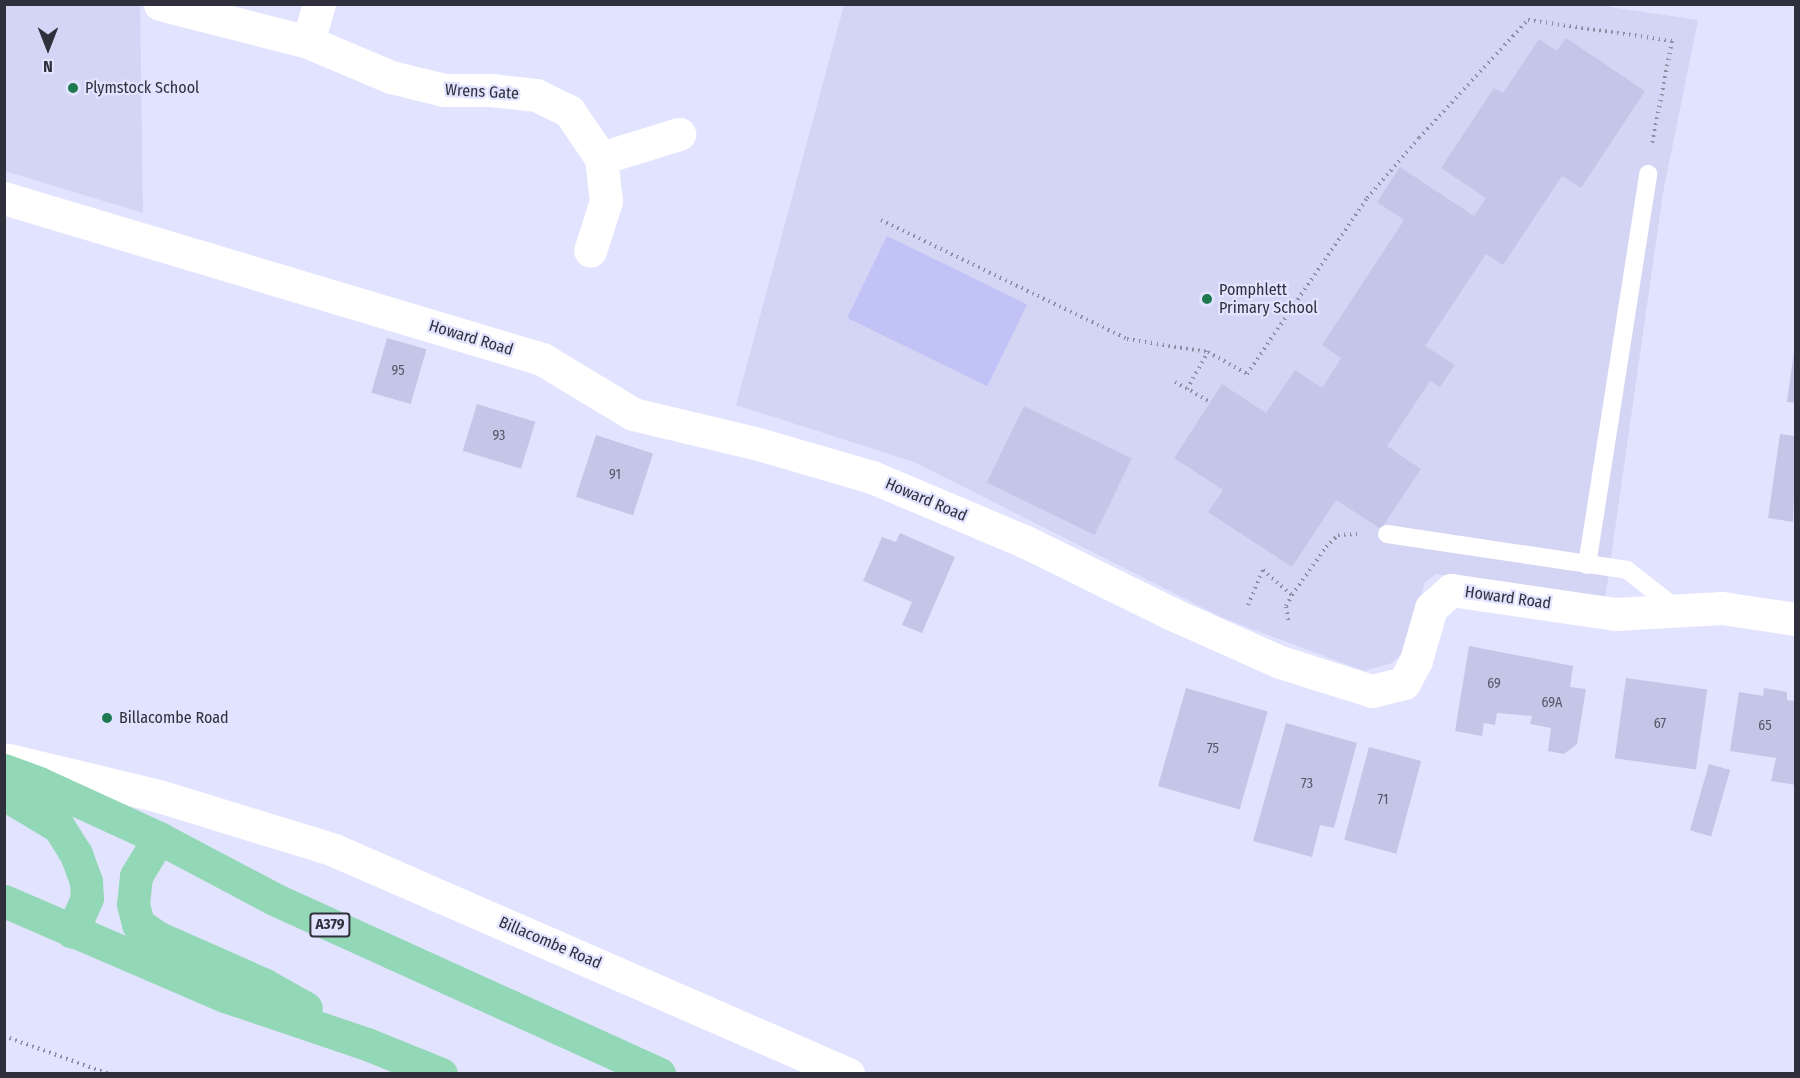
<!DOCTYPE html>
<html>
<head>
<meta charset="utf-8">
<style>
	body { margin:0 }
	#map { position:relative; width:1800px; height:1078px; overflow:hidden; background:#e2e3ff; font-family:"Fira Sans Condensed",sans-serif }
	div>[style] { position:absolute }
	.built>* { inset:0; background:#d4d5f5 }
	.green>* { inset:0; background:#c1c2f6; transform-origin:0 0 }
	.building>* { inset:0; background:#c5c6e7; transform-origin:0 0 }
	.path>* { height:4px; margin-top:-2px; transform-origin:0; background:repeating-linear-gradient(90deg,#8c8da1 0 1.5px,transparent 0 6px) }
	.lane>* { height:18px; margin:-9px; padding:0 9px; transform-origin:9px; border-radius:9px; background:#fff }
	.street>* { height:33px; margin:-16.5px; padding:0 16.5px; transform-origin:16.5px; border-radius:16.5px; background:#fff }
	.primary>* { height:33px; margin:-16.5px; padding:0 16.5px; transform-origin:16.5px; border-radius:16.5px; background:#93d8b6 }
	.dots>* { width:16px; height:16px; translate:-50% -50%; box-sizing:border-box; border:3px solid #e2e3ff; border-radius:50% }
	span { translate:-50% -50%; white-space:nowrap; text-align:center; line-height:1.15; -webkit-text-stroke:4.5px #e2e3ff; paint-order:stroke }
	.number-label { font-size:14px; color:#555668 }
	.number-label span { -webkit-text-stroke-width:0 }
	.shield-label span { padding:2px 4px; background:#e2e3ff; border:2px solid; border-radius:4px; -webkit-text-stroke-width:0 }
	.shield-label { font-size:15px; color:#30303d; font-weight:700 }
	.poi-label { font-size:16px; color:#30303d }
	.left { translate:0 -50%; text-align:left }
	.street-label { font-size:16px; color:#30303d }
	.frame { position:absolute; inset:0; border:6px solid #30303d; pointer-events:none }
	.north { position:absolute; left:18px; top:18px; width:60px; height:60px; -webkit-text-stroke:4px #e2e3ff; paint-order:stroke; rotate:180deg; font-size:16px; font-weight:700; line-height:24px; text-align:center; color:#30303d }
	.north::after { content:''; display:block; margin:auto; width:21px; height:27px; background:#30303d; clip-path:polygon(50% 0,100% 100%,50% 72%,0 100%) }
</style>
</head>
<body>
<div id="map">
	<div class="built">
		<i style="clip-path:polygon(1591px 4px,1698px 20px,1663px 193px,1605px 600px,1436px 574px,1425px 582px,1406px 650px,1392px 663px,1364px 671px,1223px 618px,914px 462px,736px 405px,844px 5px)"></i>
		<i style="clip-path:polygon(4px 5px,140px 5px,143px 213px,5px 171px)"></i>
	</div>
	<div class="green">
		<i style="left:887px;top:236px;width:156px;height:91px;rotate:26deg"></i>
	</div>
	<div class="building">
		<i style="clip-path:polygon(1566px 38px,1645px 91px,1581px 188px,1562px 176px,1503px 265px,1486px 254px,1425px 346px,1455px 365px,1440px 387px,1430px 381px,1387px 446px,1421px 469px,1381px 529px,1336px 500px,1292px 567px,1208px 512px,1223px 490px,1174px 458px,1222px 384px,1266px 413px,1295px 370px,1322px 388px,1341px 358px,1322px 345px,1404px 220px,1377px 202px,1400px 167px,1474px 216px,1486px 198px,1441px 168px,1494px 88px,1503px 93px,1539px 39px,1557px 51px)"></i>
		<i style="left:387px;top:338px;width:41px;height:57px;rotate:16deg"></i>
		<i style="clip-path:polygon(1794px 352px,1796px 352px,1796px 403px,1787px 402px)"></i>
		<i style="left:477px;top:404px;width:61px;height:49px;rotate:17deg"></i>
		<i style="left:1024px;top:406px;width:120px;height:85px;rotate:26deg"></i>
		<i style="clip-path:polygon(1780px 434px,1796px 436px,1793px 522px,1768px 518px)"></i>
		<i style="left:596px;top:435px;width:60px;height:65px;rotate:18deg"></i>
		<i style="clip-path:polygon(900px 533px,955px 557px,922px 633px,902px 625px,912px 602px,863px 581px,882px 537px,896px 542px)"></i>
		<i style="clip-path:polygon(1469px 646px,1573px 666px,1570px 687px,1586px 689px,1577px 744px,1564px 754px,1548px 751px,1551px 728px,1530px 724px,1532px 716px,1497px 713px,1495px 725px,1484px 723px,1482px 736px,1455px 731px)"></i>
		<i style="left:1626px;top:678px;width:82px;height:81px;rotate:8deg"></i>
		<i style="left:1186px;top:688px;width:85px;height:102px;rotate:16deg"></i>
		<i style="clip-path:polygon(1764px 688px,1787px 692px,1787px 700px,1796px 701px,1796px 785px,1771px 781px,1776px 758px,1730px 751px,1739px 692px,1763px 696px)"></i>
		<i style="clip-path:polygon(1286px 723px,1357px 743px,1334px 828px,1320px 825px,1312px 857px,1253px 841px)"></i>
		<i style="left:1369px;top:747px;width:54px;height:96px;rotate:15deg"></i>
		<i style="left:1709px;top:764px;width:22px;height:69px;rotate:16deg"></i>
	</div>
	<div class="path">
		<i style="left:881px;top:220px;width:273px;rotate:25.8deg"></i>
		<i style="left:1127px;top:339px;width:82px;rotate:9.1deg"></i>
		<i style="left:1208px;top:352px;width:45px;rotate:29.4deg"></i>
		<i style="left:1247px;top:374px;width:213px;rotate:-55.7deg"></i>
		<i style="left:1367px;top:198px;width:79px;rotate:-49.1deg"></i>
		<i style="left:1419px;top:138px;width:161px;rotate:-47.3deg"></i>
		<i style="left:1528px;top:20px;width:146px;rotate:8.3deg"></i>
		<i style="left:1672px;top:41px;width:105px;rotate:101deg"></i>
		<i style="left:1175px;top:382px;width:40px;rotate:29.7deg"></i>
		<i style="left:1187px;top:389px;width:43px;rotate:-60.4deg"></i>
		<i style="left:1248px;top:605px;width:38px;rotate:-67deg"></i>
		<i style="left:1263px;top:570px;width:38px;rotate:41deg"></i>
		<i style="left:1292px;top:595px;width:59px;rotate:-54.7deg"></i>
		<i style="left:1326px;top:547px;width:17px;rotate:-45deg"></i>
		<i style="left:1338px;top:535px;width:19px;rotate:-3deg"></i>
		<i style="left:1288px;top:620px;width:14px;rotate:-98deg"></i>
		<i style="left:1286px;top:606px;width:13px;rotate:-61deg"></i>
		<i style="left:4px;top:1036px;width:112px;rotate:19.9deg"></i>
	</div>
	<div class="lane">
		<i style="left:1387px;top:534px;width:243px;rotate:8.5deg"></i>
		<i style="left:1627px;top:570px;width:63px;rotate:38deg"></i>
		<i style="left:1587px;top:565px;width:396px;rotate:-81.1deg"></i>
	</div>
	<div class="street">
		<i style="left:160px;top:4px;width:153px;rotate:14.4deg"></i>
		<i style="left:308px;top:42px;width:90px;rotate:22.9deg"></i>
		<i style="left:391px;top:77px;width:55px;rotate:13.8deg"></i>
		<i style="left:444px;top:90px;width:47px"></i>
		<i style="left:491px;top:90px;width:45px;rotate:6.3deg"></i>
		<i style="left:536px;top:95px;width:37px;rotate:26deg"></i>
		<i style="left:569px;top:111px;width:57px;rotate:55.8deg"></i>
		<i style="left:601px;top:158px;width:43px;rotate:83.4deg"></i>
		<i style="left:606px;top:201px;width:52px;rotate:107.7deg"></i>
		<i style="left:308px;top:42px;width:40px;rotate:-74deg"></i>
		<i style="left:601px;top:158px;width:82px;rotate:-17.1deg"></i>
		<i style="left:4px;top:198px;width:562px;rotate:16.66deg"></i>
		<i style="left:542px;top:359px;width:106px;rotate:31.1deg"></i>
		<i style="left:633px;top:414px;width:133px;rotate:13.5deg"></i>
		<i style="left:762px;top:445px;width:115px;rotate:16.2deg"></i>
		<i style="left:872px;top:477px;width:167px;rotate:22.9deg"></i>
		<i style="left:1026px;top:542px;width:161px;rotate:26.2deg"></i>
		<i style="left:1170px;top:613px;width:120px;rotate:24deg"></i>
		<i style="left:1280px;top:662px;width:96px;rotate:17.5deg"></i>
		<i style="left:1372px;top:691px;width:33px;rotate:-14deg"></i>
		<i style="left:1404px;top:683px;width:26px;rotate:-62deg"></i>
		<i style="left:1416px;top:660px;width:54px;rotate:-73.9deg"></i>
		<i style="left:1431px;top:608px;width:27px;rotate:-42deg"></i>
		<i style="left:1451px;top:590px;width:166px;rotate:8.3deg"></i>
		<i style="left:1615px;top:614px;width:107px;rotate:-3.2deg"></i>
		<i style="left:1722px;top:608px;width:75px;rotate:8.5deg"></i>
		<i style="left:9px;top:760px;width:154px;rotate:13.5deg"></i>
		<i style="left:159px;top:796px;width:183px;rotate:17.1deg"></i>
		<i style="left:334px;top:850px;width:561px;rotate:23.55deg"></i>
	</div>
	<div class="primary">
		<i style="left:4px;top:770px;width:37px;rotate:20deg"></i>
		<i style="left:39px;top:783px;width:132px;rotate:24.6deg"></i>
		<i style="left:159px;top:838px;width:130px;rotate:27.9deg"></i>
		<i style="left:274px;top:899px;width:423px;rotate:24.4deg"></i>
		<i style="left:4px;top:794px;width:64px;rotate:31deg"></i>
		<i style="left:59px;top:827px;width:32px;rotate:58deg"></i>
		<i style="left:76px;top:854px;width:29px;rotate:70deg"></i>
		<i style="left:86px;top:881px;width:17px;rotate:87deg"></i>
		<i style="left:87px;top:898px;width:37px;rotate:114deg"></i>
		<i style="left:159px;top:838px;width:44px;rotate:121.2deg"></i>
		<i style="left:136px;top:876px;width:28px;rotate:96deg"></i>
		<i style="left:133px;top:904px;width:21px;rotate:76deg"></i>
		<i style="left:138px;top:924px;width:23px;rotate:34deg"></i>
		<i style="left:157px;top:937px;width:116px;rotate:23.9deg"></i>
		<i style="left:263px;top:984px;width:49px;rotate:29.2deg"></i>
		<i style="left:4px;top:901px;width:241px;rotate:23.3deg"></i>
		<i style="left:225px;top:996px;width:150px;rotate:18.7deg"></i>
		<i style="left:367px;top:1044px;width:80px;rotate:22.1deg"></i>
	</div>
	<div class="dots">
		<i style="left:73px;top:88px;background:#1d7a50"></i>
		<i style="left:1207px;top:299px;background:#1d7a50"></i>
		<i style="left:107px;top:718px;background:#1d7a50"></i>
	</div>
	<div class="number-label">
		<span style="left:398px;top:371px">95</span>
		<span style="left:499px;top:436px">93</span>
		<span style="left:615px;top:475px">91</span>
		<span style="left:1494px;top:684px">69</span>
		<span style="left:1552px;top:703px">69A</span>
		<span style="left:1660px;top:724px">67</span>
		<span style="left:1765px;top:726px">65</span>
		<span style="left:1213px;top:749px">75</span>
		<span style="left:1307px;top:784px">73</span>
		<span style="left:1383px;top:800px">71</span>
	</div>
	<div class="shield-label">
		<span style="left:330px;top:925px">A379</span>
	</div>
	<div class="poi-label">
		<span class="left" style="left:85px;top:88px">Plymstock School</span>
		<span class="left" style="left:1219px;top:299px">Pomphlett<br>Primary School</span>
		<span class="left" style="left:119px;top:718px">Billacombe Road</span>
	</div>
	<div class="street-label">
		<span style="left:482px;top:92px;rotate:3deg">Wrens Gate</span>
		<span style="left:471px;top:338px;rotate:17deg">Howard Road</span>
		<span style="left:926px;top:500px;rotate:23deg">Howard Road</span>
		<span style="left:1508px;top:598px;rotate:8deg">Howard Road</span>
		<span style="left:550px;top:943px;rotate:23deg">Billacombe Road</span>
	</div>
	<div class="frame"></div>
	<div class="north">N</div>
</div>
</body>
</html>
